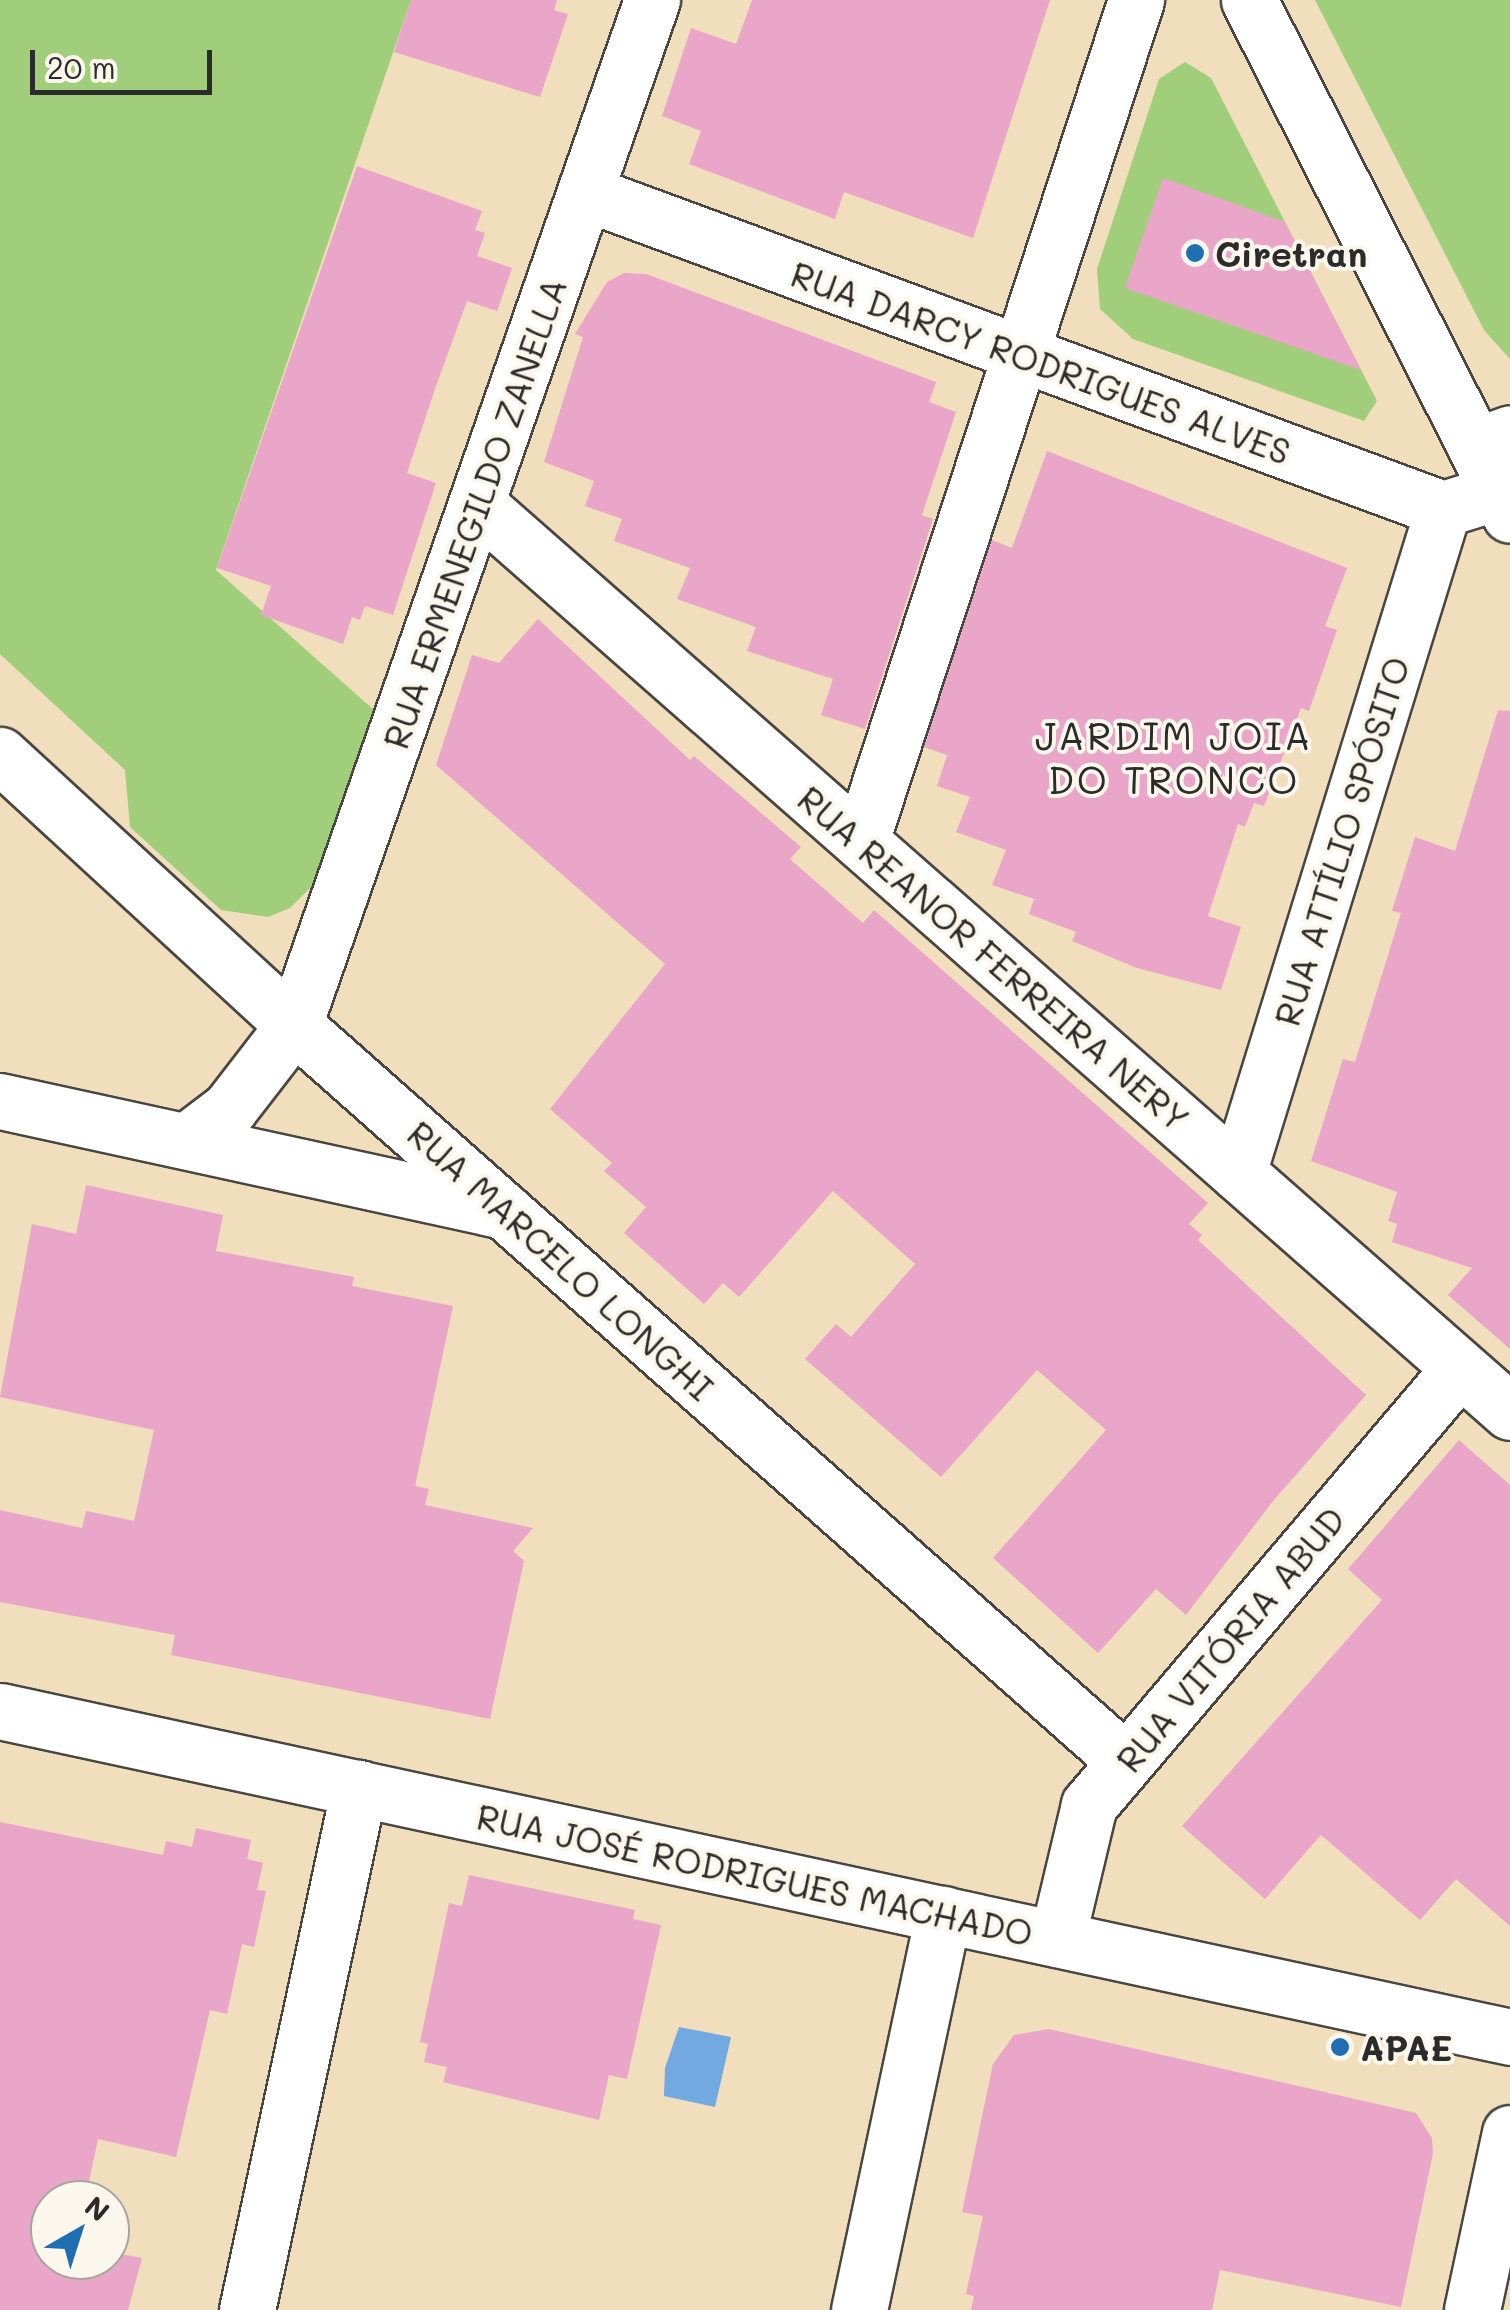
<!DOCTYPE html>
<html>
<head>
<meta charset="utf-8">
<style>
	body { margin:0 }
	#map { position:relative; width:1510px; height:2310px; overflow:hidden; background:#f0debc; font-family:Mali,sans-serif }
	div>[style] { position:absolute }
	.green>* { inset:0; background:#a1ce7b }
	.water>* { inset:0; background:#72a9e0 }
	.building>* { inset:0; background:#e9a6c8 }
	.roads { filter:drop-shadow(2px 0 #494641) drop-shadow(-2px 0 #494641) drop-shadow(0 2px #494641) drop-shadow(0 -2px #494641) }
	.minor>* { height:55px; margin:-27.5px; padding:0 27.5px; transform-origin:27.5px; border-radius:27.5px; background:#fff }
	.tertiary>* { height:55px; margin:-27.5px; padding:0 27.5px; transform-origin:27.5px; border-radius:27.5px; background:#fff }
	.dots>* { width:28px; height:28px; translate:-50% -50%; box-sizing:border-box; border:5px solid #fbf7ec; border-radius:50% }
	span { translate:-50% -50%; white-space:nowrap; text-align:center; line-height:1.15; -webkit-text-stroke:8px #fbf7ec; paint-order:stroke }
	.poi-label { font-size:35px; color:#2b2b2b; font-weight:700 }
	.left { translate:0 -50%; text-align:left }
	.street-label { font-size:35px; color:#2b2b2b }
	.neighbourhood-label { font-size:38px; color:#2b2b2b; letter-spacing:2.5px }
	.north { position:absolute; left:30px; top:2180px; width:100px; height:100px; box-sizing:border-box; background:#fbf7ec; border:2px solid #a8a59f; border-radius:50%; rotate:39deg; font-size:28px; font-weight:700; line-height:40px; text-align:center; color:#2b2b2b }
	.north::after { content:''; display:block; margin:auto; width:35px; height:45px; background:#1f6fb2; clip-path:polygon(50% 0,100% 100%,50% 72%,0 100%) }
	.scale { position:absolute; left:30px; top:50px; width:182px; height:45px; box-sizing:border-box; border:5px solid #2b2b2b; border-top:0; padding-left:12px; font-size:30px; line-height:35px; white-space:nowrap; color:#2b2b2b; -webkit-text-stroke:8px #fbf7ec; paint-order:stroke }
</style>
</head>
<body>
<div id="map">
	<div class="green">
		<i style="clip-path:polygon(0 0,411px 0,216px 570px,374px 710px,313px 885px,290px 908px,268px 917px,221px 910px,130px 827px,125px 770px,0 654px)"></i>
		<i style="clip-path:polygon(1315px 0,1510px 0,1510px 359px,1484px 330px)"></i>
		<i style="clip-path:polygon(1185px 62px,1211px 78px,1377px 401px,1364px 421px,1133px 339px,1100px 309px,1097px 269px,1159px 79px)"></i>
	</div>
	<div class="water">
		<i style="clip-path:polygon(679px 2027px,731px 2037px,715px 2107px,664px 2096px,665px 2068px)"></i>
	</div>
	<div class="building">
		<i style="clip-path:polygon(411px 0,557px 0,554px 10px,568px 14px,540px 97px,394px 52px)"></i>
		<i style="clip-path:polygon(752px 0,1050px 0,973px 238px,844px 192px,835px 219px,689px 164px,701px 131px,662px 116px,691px 28px,736px 44px)"></i>
		<i style="clip-path:polygon(357px 166px,482px 211px,475px 230px,485px 233px,477px 256px,512px 268px,497px 311px,467px 301px,436px 386px,407px 473px,436px 483px,393px 615px,365px 606px,360px 620px,352px 617px,343px 644px,261px 615px,271px 586px,217px 568px)"></i>
		<i style="clip-path:polygon(1163px 178px,1285px 222px,1361px 370px,1125px 288px)"></i>
		<i style="clip-path:polygon(624px 273px,646px 274px,936px 382px,929px 402px,956px 412px,922px 515px,933px 519px,865px 729px,821px 715px,833px 679px,747px 651px,756px 627px,677px 599px,690px 568px,614px 541px,622px 519px,585px 506px,594px 481px,544px 462px,583px 337px,575px 334px,607px 282px)"></i>
		<i style="clip-path:polygon(1047px 451px,1347px 568px,1325px 626px,1337px 630px,1309px 711px,1301px 708px,1264px 806px,1254px 803px,1245px 827px,1238px 824px,1208px 916px,1241px 927px,1221px 990px,1137px 968px,1072px 941px,1076px 932px,1029px 914px,1034px 899px,992px 885px,1006px 850px,956px 832px,970px 797px,937px 786px,947px 755px,924px 747px,992px 540px,1012px 548px)"></i>
		<i style="clip-path:polygon(538px 619px,690px 760px,694px 756px,801px 847px,790px 859px,863px 923px,874px 910px,1208px 1203px,1189px 1224px,1202px 1235px,1198px 1240px,1366px 1395px,1273px 1501px,1186px 1615px,1156px 1589px,1098px 1653px,993px 1558px,1106px 1430px,1037px 1370px,941px 1477px,805px 1359px,836px 1324px,851px 1337px,915px 1264px,833px 1191px,739px 1297px,723px 1283px,704px 1304px,624px 1233px,646px 1207px,604px 1171px,612px 1163px,550px 1109px,665px 964px,436px 765px,472px 655px,499px 663px)"></i>
		<i style="clip-path:polygon(1498px 710px,1510px 711px,1510px 1349px,1448px 1295px,1472px 1268px,1392px 1242px,1397px 1224px,1388px 1221px,1397px 1192px,1311px 1161px,1343px 1059px,1355px 1062px,1401px 913px,1392px 911px,1415px 837px,1455px 851px)"></i>
		<i style="clip-path:polygon(86px 1185px,223px 1215px,216px 1251px,354px 1277px,352px 1286px,453px 1306px,415px 1486px,429px 1489px,425px 1505px,533px 1528px,513px 1551px,524px 1561px,490px 1719px,171px 1655px,175px 1635px,0 1602px,0 1510px,82px 1528px,86px 1511px,134px 1521px,154px 1430px,0 1397px,32px 1224px,76px 1234px)"></i>
		<i style="clip-path:polygon(1459px 1440px,1510px 1485px,1510px 1926px,1456px 1879px,1420px 1920px,1321px 1835px,1265px 1899px,1182px 1826px,1382px 1600px,1348px 1569px)"></i>
		<i style="clip-path:polygon(0 1822px,163px 1855px,166px 1841px,192px 1847px,196px 1828px,251px 1840px,247px 1859px,263px 1863px,257px 1890px,266px 1891px,254px 1947px,242px 1944px,227px 2014px,210px 2010px,176px 2157px,98px 2139px,85px 2200px,50px 2200px,50px 2260px,110px 2260px,110px 2252px,142px 2258px,128px 2310px,0 2310px)"></i>
		<i style="clip-path:polygon(469px 1875px,635px 1910px,633px 1919px,661px 1925px,627px 2079px,609px 2075px,599px 2120px,443px 2082px,447px 2067px,424px 2062px,428px 2044px,420px 2042px,449px 1903px,462px 1906px)"></i>
		<i style="clip-path:polygon(1049px 2029px,1416px 2113px,1432px 2138px,1433px 2153px,1401px 2307px,1220px 2270px,1212px 2310px,971px 2310px,974px 2296px,966px 2294px,983px 2216px,962px 2212px,993px 2064px,1014px 2035px)"></i>
	</div>
	<div class="roads">
		<div class="minor">
			<i style="left:586px;top:193px;width:913px;rotate:20.24deg"></i>
			<i style="left:1443px;top:509px;width:58px;rotate:-17.2deg"></i>
			<i style="left:1475px;top:446px;width:37px;rotate:-20deg"></i>
			<i style="left:478px;top:505px;width:1374px;rotate:41.31deg"></i>
			<i style="left:0;top:755px;width:399px;rotate:42.6deg"></i>
			<i style="left:294px;top:1025px;width:1110px;rotate:41.53deg"></i>
			<i style="left:861px;top:841px;width:885px;rotate:-71.89deg"></i>
			<i style="left:0;top:1101px;width:516px;rotate:12.31deg"></i>
			<i style="left:187px;top:1141px;width:53px;rotate:-37.3deg"></i>
			<i style="left:229px;top:1109px;width:106px;rotate:-52.3deg"></i>
			<i style="left:294px;top:1025px;width:1086px;rotate:-70.75deg"></i>
			<i style="left:1238px;top:1173px;width:695px;rotate:-72.84deg"></i>
			<i style="left:0;top:1711px;width:1545px;rotate:12.18deg"></i>
			<i style="left:1057px;top:1939px;width:138px;rotate:-76.6deg"></i>
			<i style="left:1089px;top:1805px;width:573px;rotate:-49.67deg"></i>
			<i style="left:247px;top:2310px;width:534px;rotate:-77.89deg"></i>
			<i style="left:859px;top:2310px;width:405px;rotate:-78deg"></i>
			<i style="left:1472px;top:2310px;width:181px;rotate:-77.9deg"></i>
		</div>
		<div class="tertiary">
			<i style="left:1249px;top:0;width:577px;rotate:63.12deg"></i>
		</div>
	</div>
	<div class="dots">
		<i style="left:1195px;top:253px;background:#1f6fb2"></i>
		<i style="left:1340px;top:2047px;background:#1f6fb2"></i>
	</div>
	<div class="poi-label">
		<span class="left" style="left:1215px;top:253px">Ciretran</span>
		<span class="left" style="left:1360px;top:2047px">APAE</span>
	</div>
	<div class="street-label">
		<span style="left:1041px;top:362px;rotate:20deg">RUA DARCY RODRIGUES ALVES</span>
		<span style="left:474px;top:513px;rotate:-71deg">RUA ERMENEGILDO ZANELLA</span>
		<span style="left:1341px;top:841px;rotate:-73deg">RUA ATTÍLIO SPÓSITO</span>
		<span style="left:994px;top:958px;rotate:41deg">RUA REANOR FERREIRA NERY</span>
		<span style="left:561px;top:1260px;rotate:42deg">RUA MARCELO LONGHI</span>
		<span style="left:1230px;top:1639px;rotate:-50deg">RUA VITÓRIA ABUD</span>
		<span style="left:755px;top:1874px;rotate:12deg">RUA JOSÉ RODRIGUES MACHADO</span>
	</div>
	<div class="neighbourhood-label">
		<span style="left:1174px;top:758px">JARDIM JOIA<br>DO TRONCO</span>
	</div>
	<div class="north">N</div>
	<div class="scale">20 m</div>
</div>
</body>
</html>
